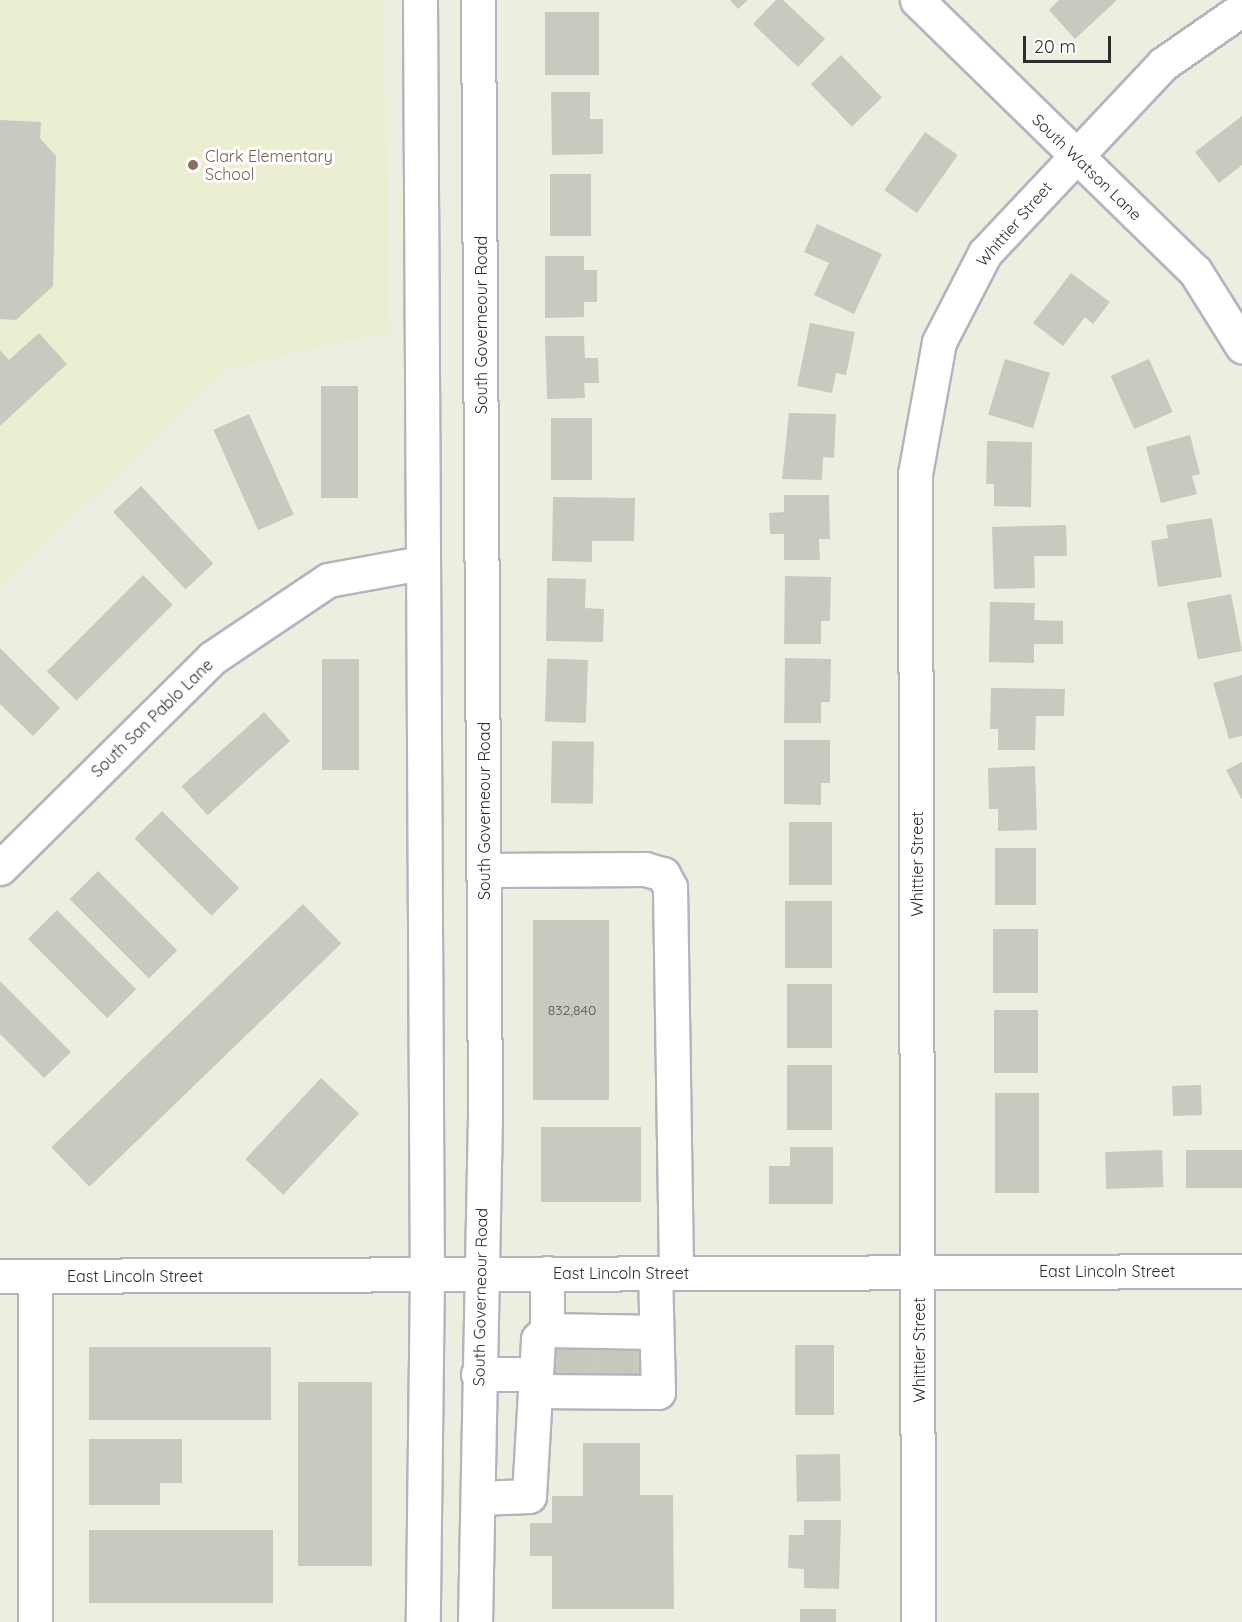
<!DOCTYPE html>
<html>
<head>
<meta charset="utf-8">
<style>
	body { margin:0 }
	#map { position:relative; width:1242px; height:1622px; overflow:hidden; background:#edede0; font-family:Quicksand,sans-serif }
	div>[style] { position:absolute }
	.education>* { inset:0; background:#eceed1 }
	.building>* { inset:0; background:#c9c9bf; transform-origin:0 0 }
	.minor-tunnel>* { height:33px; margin-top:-16.5px; transform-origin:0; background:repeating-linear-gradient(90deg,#c7c7bc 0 33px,transparent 0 49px) }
	.roads { filter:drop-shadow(2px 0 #b6b3bf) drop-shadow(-2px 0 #b6b3bf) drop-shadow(0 2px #b6b3bf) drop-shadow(0 -2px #b6b3bf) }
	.minor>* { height:33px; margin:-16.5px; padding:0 16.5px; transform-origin:16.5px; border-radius:16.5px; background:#fff }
	.dots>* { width:16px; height:16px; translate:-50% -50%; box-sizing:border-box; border:3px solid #fff; border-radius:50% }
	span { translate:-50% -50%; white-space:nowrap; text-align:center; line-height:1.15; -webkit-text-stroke:6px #fff; paint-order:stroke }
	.number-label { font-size:14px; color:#545452 }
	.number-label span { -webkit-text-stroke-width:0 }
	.education-label { font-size:16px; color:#785e54 }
	.left { translate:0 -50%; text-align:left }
	.street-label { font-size:16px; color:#2d2d2d }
	.scale { position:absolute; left:1023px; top:36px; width:88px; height:27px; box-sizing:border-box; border:3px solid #2d2d2d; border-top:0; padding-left:8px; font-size:18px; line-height:21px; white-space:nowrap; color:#2d2d2d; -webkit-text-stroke:4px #fff; paint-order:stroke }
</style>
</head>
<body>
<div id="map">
	<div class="education">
		<i style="clip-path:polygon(0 0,383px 0,390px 331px,228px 369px,0 586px)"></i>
	</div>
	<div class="building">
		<i style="clip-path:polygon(730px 0,748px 0,738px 9px)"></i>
		<i style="clip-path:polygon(776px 0,783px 0,825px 39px,798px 67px,753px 24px)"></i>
		<i style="clip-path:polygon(1059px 0,1117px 0,1075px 39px,1049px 10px)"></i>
		<i style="left:545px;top:12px;width:54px;height:63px"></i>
		<i style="left:841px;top:55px;width:59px;height:42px;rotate:46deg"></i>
		<i style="clip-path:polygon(551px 92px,590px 92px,590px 119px,603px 119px,603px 154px,552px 155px)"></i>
		<i style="clip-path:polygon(1242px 116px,1242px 165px,1219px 183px,1195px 152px)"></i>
		<i style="clip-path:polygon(0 120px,41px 122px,40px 138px,56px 156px,53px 286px,16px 320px,0 319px)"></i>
		<i style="left:925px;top:132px;width:40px;height:71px;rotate:35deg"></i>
		<i style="left:550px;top:174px;width:41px;height:62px"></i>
		<i style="clip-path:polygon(817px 224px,882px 254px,854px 314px,814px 295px,829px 263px,804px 252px)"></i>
		<i style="clip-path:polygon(545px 256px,584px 256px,584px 270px,597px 270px,597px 302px,584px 302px,584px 317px,545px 318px)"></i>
		<i style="clip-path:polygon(1071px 273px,1110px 302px,1093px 324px,1085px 317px,1063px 346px,1033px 323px)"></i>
		<i style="clip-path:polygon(810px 323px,855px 332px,846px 375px,836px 373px,832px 393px,797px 386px)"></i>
		<i style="clip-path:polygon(39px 333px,67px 364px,0 426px,0 350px,9px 360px)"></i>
		<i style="clip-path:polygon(545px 336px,584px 336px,585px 358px,598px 358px,599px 383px,584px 383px,585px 398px,547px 399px)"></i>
		<i style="left:1005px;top:359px;width:47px;height:58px;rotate:17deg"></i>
		<i style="left:1149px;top:359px;width:58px;height:42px;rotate:66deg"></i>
		<i style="left:321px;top:386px;width:37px;height:112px"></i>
		<i style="clip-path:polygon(789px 413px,836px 414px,834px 458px,823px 457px,822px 480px,782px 479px)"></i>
		<i style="left:249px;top:414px;width:110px;height:39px;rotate:66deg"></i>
		<i style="left:551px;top:418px;width:41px;height:62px"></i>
		<i style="clip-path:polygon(1190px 435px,1200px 474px,1192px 476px,1197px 494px,1161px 503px,1146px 447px)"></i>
		<i style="clip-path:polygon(987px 441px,1032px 442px,1031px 507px,994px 506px,994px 484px,986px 484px)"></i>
		<i style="left:141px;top:486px;width:106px;height:38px;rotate:47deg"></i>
		<i style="clip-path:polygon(784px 495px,829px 495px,830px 539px,819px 539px,820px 560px,784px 560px,784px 534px,770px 534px,769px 513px,784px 512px)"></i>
		<i style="clip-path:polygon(553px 497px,635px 498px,634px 541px,592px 541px,592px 562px,552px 561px)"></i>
		<i style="clip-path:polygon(1212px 518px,1222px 577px,1158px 587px,1151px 541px,1168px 538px,1166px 525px)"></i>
		<i style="clip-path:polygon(1066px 525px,1067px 556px,1034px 556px,1035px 588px,994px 589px,992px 527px)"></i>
		<i style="left:143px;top:575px;width:42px;height:136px;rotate:45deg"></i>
		<i style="clip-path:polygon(785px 576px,831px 577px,830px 621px,821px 621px,821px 644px,784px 644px)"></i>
		<i style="clip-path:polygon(547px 578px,586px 579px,585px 608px,604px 609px,603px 642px,546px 641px)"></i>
		<i style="left:1231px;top:594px;width:58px;height:45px;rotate:79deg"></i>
		<i style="clip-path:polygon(990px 602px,1035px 603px,1034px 620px,1063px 621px,1063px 644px,1034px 644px,1034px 663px,989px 662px)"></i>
		<i style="clip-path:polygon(0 648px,60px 708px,33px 736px,0 704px)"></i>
		<i style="clip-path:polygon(785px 658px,831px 659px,830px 702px,821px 702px,821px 723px,784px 723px)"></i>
		<i style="left:322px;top:659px;width:37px;height:111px"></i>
		<i style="left:588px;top:660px;width:63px;height:41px;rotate:92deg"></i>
		<i style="clip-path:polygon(1242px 675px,1242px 736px,1229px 739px,1213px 683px)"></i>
		<i style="clip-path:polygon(991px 688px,1065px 689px,1064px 716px,1036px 716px,1035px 750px,998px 750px,998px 729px,990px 729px)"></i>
		<i style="left:264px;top:712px;width:39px;height:111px;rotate:48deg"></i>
		<i style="clip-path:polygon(784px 740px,830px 740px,830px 783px,821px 783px,821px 805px,784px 804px)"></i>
		<i style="left:552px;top:741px;width:42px;height:62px;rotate:1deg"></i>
		<i style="clip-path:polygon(1242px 762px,1242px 800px,1226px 770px)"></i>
		<i style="clip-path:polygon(1035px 766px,1037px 830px,998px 831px,998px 809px,989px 809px,988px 768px)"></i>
		<i style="left:162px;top:811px;width:109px;height:39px;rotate:45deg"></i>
		<i style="left:789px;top:822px;width:43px;height:63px"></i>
		<i style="left:995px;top:848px;width:41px;height:57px"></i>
		<i style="left:98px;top:871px;width:112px;height:40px;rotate:45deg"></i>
		<i style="left:785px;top:901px;width:47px;height:67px"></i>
		<i style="left:303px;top:904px;width:55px;height:350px;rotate:46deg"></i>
		<i style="left:57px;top:910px;width:112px;height:41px;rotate:45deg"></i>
		<i style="left:533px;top:920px;width:76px;height:180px"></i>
		<i style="left:993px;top:929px;width:45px;height:64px"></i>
		<i style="clip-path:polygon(0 981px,71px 1052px,44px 1078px,0 1034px)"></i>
		<i style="left:787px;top:984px;width:45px;height:64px"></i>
		<i style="left:994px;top:1010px;width:44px;height:63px"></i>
		<i style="left:787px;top:1065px;width:45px;height:65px"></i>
		<i style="left:321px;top:1078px;width:52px;height:111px;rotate:43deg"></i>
		<i style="left:1201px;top:1085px;width:30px;height:29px;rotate:88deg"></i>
		<i style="left:995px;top:1093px;width:44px;height:100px"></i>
		<i style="left:541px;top:1127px;width:100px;height:75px"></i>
		<i style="clip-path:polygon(790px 1147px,833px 1147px,833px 1204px,769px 1204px,769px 1166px,790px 1166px)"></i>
		<i style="left:1162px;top:1150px;width:37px;height:57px;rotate:88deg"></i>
		<i style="left:1186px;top:1150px;width:56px;height:38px"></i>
		<i style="left:795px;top:1345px;width:39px;height:70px"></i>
		<i style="left:89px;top:1347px;width:182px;height:73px"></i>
		<i style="left:545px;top:1348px;width:102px;height:33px"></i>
		<i style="left:298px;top:1382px;width:74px;height:184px"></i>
		<i style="clip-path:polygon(89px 1439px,182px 1439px,182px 1483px,160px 1483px,160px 1505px,89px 1505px)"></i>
		<i style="clip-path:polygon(583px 1443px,640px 1443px,640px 1495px,673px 1495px,674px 1609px,552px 1609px,552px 1556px,530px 1556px,530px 1523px,552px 1523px,552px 1496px,583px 1496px)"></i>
		<i style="left:840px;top:1454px;width:47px;height:44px;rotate:89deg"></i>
		<i style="clip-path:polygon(804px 1520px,841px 1520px,839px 1589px,804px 1588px,804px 1569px,788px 1568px,789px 1535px,804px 1535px)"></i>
		<i style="left:89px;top:1530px;width:184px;height:73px"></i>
		<i style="left:800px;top:1609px;width:36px;height:13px"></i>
	</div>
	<div class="minor-tunnel">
		<i style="left:575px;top:1348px;width:33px;rotate:88deg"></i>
		<i style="left:616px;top:1348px;width:33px;rotate:90deg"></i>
	</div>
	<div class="roads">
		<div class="minor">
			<i style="left:420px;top:0;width:1274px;rotate:89.69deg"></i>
			<i style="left:427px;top:1274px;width:348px;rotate:90.7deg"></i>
			<i style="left:917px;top:0;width:388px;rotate:44.3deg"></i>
			<i style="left:1195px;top:271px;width:89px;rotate:57.9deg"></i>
			<i style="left:0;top:868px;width:298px;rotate:-44.7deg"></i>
			<i style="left:212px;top:658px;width:140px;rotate:-33.9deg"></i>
			<i style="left:328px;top:580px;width:96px;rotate:-10.3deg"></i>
			<i style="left:484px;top:870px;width:161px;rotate:-0.4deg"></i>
			<i style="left:645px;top:869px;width:19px;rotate:16deg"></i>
			<i style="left:663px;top:874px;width:15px;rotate:62deg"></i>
			<i style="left:670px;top:887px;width:386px;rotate:89.1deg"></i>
			<i style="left:0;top:1276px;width:1242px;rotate:-0.23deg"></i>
			<i style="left:35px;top:1276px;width:346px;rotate:90deg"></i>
			<i style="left:547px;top:1330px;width:109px;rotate:1.1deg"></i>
			<i style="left:478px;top:1374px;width:58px"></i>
			<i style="left:535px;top:1391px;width:123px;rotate:0.5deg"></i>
			<i style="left:658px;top:1392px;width:119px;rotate:-91.4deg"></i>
			<i style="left:478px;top:1498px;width:51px;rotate:-2.2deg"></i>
			<i style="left:529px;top:1496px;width:157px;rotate:-86.7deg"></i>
			<i style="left:538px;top:1339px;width:13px;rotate:-45deg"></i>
			<i style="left:547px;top:1330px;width:57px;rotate:-90deg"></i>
			<i style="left:475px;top:1622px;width:506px;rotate:-88.87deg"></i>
			<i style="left:485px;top:1116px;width:1116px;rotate:-90.36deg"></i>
			<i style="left:918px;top:1622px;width:1148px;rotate:-90.15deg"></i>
			<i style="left:915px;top:474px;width:134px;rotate:-79.7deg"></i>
			<i style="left:939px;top:342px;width:100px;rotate:-62.7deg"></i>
			<i style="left:985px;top:253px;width:260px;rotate:-46.7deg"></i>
			<i style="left:1163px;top:64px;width:96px;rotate:-34.8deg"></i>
		</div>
	</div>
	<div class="dots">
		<i style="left:193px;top:165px;background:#8d6e63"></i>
	</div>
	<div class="number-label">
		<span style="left:572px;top:1010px">832,840</span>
	</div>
	<div class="education-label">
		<span class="left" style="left:205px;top:165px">Clark Elementary<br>School</span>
	</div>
	<div class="street-label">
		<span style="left:1087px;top:167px;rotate:44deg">South Watson Lane</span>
		<span style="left:1014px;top:224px;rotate:-49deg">Whittier Street</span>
		<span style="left:481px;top:325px;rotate:-90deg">South Governeour Road</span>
		<span style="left:152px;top:718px;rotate:-44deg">South San Pablo Lane</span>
		<span style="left:484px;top:811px;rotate:-90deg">South Governeour Road</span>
		<span style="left:917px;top:864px;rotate:-90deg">Whittier Street</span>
		<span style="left:1107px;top:1271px">East Lincoln Street</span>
		<span style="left:621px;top:1273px">East Lincoln Street</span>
		<span style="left:135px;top:1276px">East Lincoln Street</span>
		<span style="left:480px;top:1297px;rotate:-89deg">South Governeour Road</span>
		<span style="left:919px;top:1350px;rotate:-90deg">Whittier Street</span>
	</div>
	<div class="scale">20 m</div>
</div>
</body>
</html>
